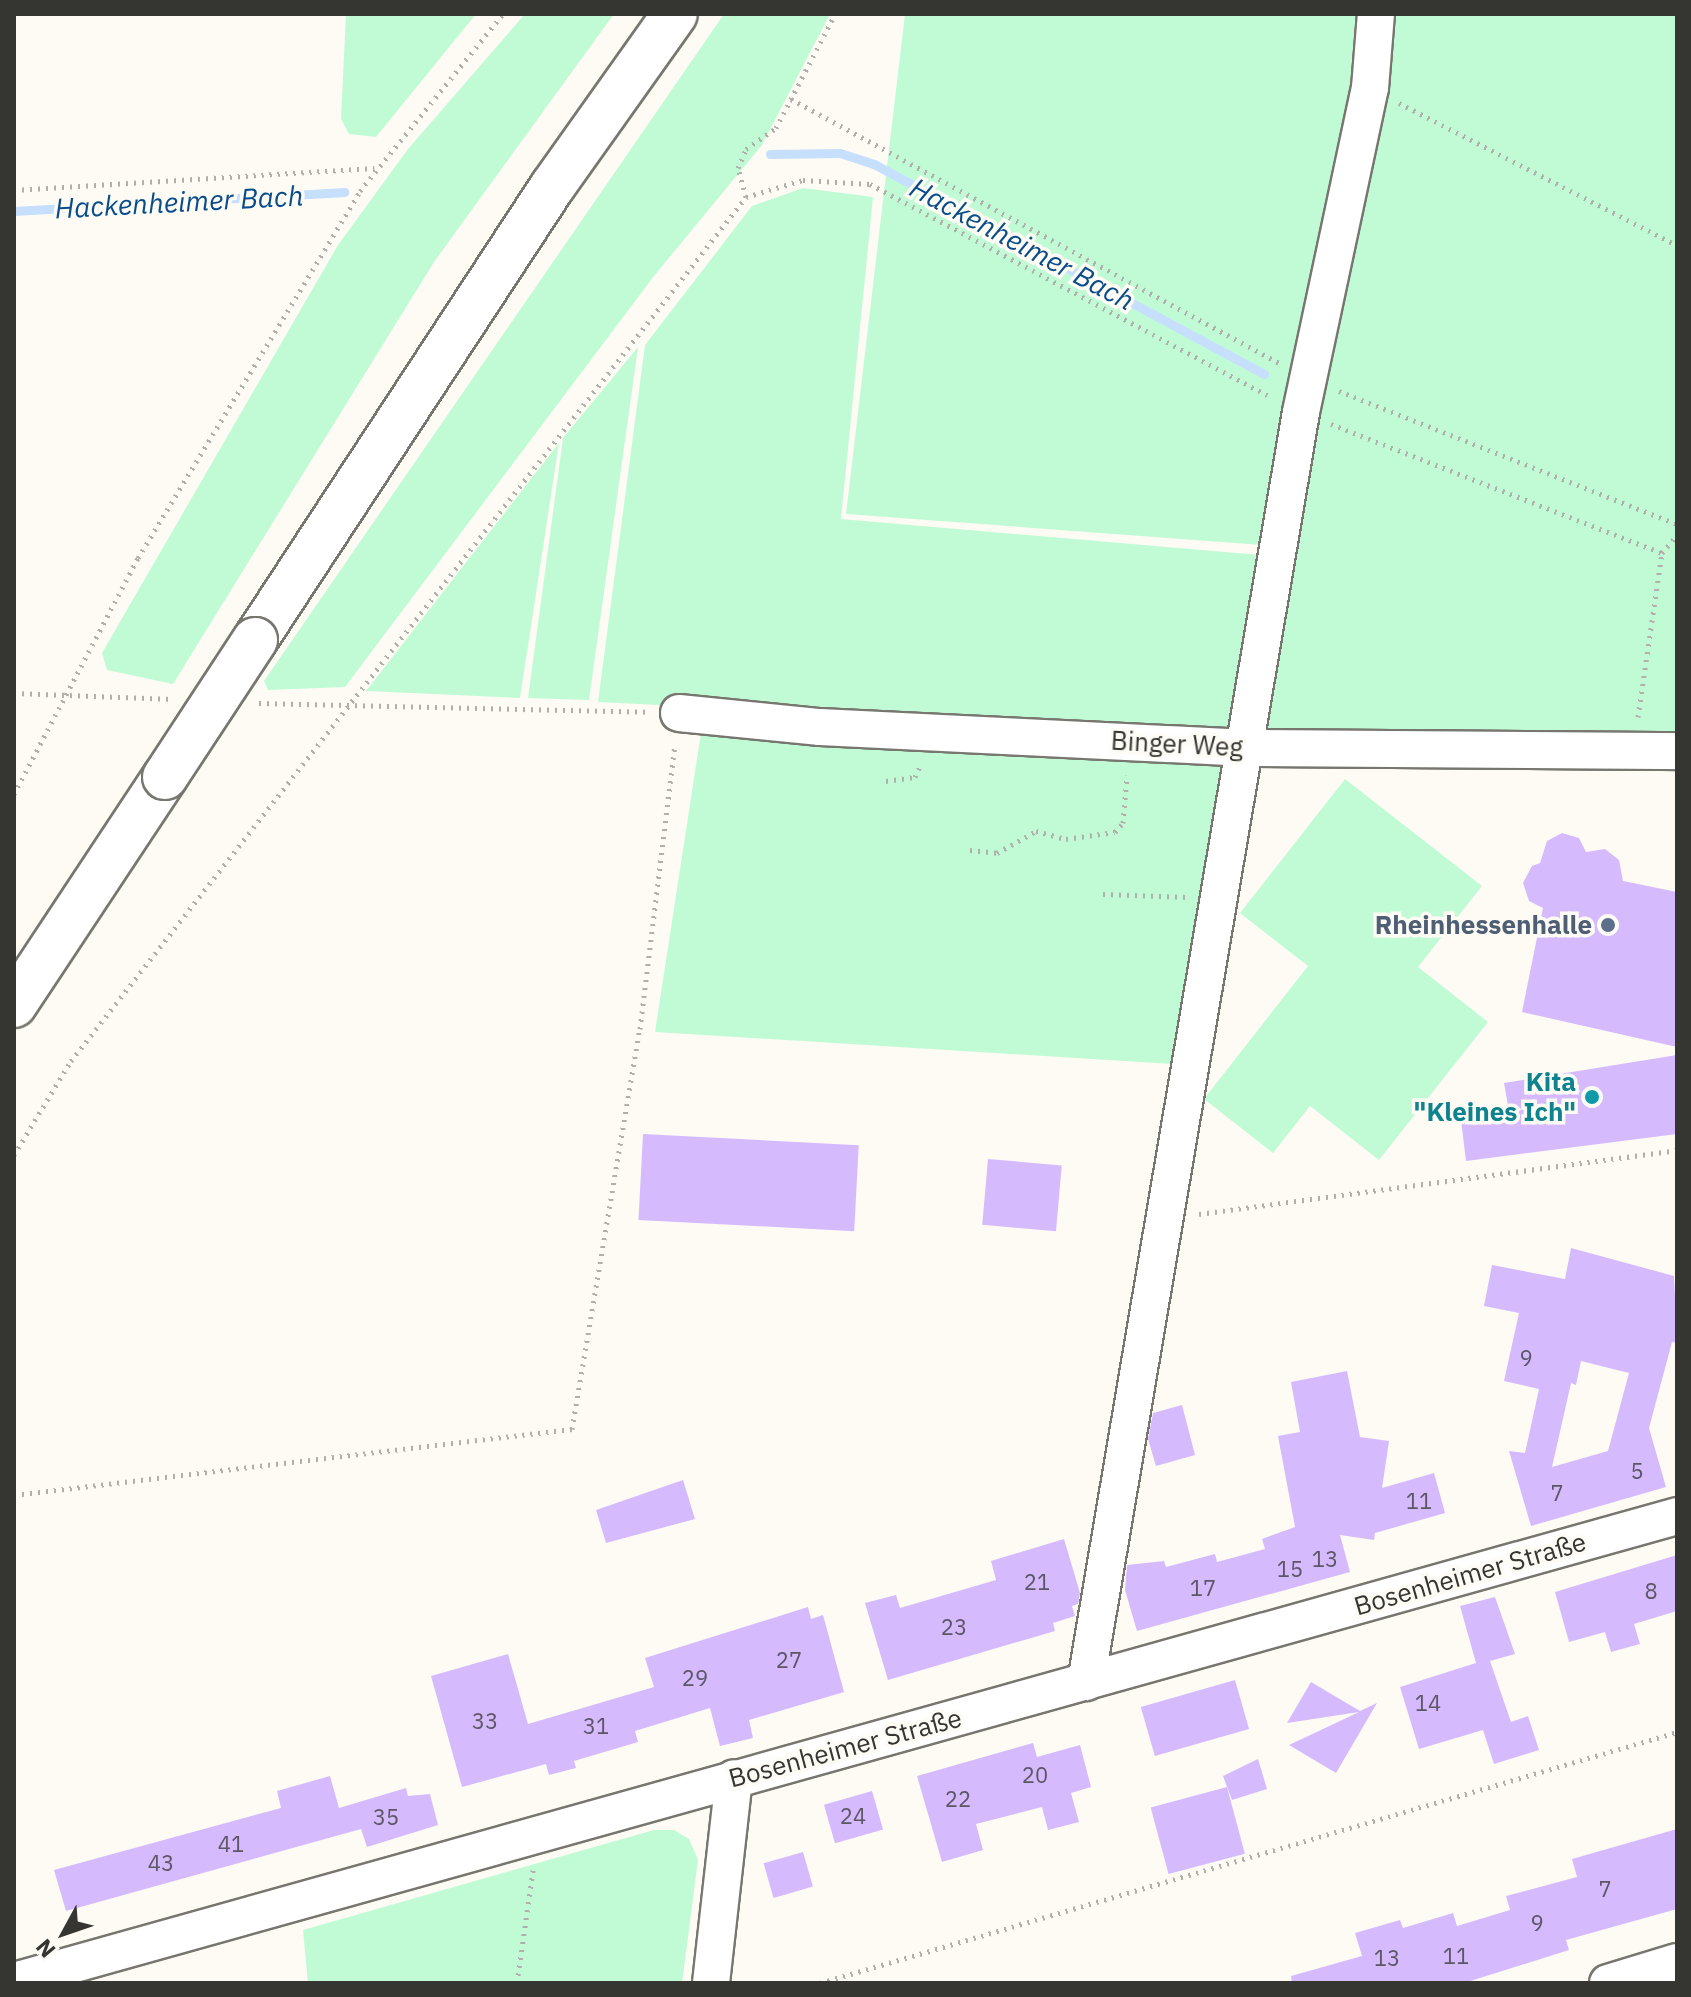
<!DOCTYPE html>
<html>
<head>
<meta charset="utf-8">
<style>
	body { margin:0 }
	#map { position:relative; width:1691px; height:1997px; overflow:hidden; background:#fdfbf4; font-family:"IBM Plex Sans",sans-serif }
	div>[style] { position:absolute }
	.green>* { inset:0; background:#c1fbd6 }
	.stream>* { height:9px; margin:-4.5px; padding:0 4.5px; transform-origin:4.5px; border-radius:4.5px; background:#c6dffd }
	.building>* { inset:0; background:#d6bafe; transform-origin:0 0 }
	.path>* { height:5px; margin-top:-2.5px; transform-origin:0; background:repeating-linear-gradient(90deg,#b0afaa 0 2px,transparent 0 8px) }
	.roads { filter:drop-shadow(2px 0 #77766f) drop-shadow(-2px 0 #77766f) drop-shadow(0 2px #77766f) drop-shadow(0 -2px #77766f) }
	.minor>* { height:36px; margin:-18px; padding:0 18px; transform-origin:18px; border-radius:18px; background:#fff }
	.major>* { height:44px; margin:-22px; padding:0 22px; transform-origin:22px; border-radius:22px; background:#fff }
	.bridges { filter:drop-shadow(2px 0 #77766f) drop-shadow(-2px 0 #77766f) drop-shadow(0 2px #77766f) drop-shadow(0 -2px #77766f) }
	.major-bridge>* { height:44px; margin:-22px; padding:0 22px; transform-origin:22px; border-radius:22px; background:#fff }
	.dots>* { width:22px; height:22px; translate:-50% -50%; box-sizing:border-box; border:4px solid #fdfbf4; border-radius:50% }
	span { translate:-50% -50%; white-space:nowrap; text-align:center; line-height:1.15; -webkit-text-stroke:7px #fdfbf4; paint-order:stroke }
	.number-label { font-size:22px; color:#5d5665 }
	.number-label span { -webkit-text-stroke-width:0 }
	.street-label { font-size:26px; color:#353532 }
	.service-label { font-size:26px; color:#4e5e75; font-weight:700 }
	.right { translate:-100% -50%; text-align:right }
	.culture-label { font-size:26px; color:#0d838f; font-weight:700 }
	.water-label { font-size:28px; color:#094c8b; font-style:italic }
	.frame { position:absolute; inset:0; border:16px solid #353532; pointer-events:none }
	.north { position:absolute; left:24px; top:1893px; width:80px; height:80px; -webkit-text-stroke:6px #fdfbf4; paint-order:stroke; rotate:230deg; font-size:22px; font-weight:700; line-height:32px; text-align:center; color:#353532 }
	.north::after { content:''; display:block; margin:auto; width:28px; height:36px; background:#353532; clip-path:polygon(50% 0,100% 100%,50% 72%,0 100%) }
</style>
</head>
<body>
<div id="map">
	<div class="green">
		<i style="clip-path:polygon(346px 14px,476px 14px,376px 137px,349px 134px,341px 119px)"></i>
		<i style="clip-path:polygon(525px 14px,614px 14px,434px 262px,173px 684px,107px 670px,102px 653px,338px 245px,408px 149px)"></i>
		<i style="clip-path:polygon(724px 14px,830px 14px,762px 145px,654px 276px,345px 687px,268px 690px,264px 681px)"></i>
		<i style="clip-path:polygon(905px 14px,1677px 14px,1677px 733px,1249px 735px,1289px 547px,846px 514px)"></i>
		<i style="clip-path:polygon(803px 188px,873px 197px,841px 519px,1260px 555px,1235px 734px,598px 702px,645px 345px,752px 206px)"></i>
		<i style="clip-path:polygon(638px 347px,589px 700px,528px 698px,563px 438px)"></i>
		<i style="clip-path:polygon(559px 443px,520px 698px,366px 691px)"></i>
		<i style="clip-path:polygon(701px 733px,1242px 748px,1188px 1065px,655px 1032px)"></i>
		<i style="clip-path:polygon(1345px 779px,1482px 886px,1418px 967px,1488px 1022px,1379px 1160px,1310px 1106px,1273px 1153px,1204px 1099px,1308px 966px,1240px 913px)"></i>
		<i style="clip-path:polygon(654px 1830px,674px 1830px,689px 1839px,698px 1860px,682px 1983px,308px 1983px,303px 1930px)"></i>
	</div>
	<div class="stream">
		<i style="left:770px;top:154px;width:70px;rotate:-0.8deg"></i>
		<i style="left:840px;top:153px;width:36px;rotate:18deg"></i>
		<i style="left:874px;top:164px;width:443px;rotate:28.3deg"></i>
		<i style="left:14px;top:211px;width:331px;rotate:-3.3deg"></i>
	</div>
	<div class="building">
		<i style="clip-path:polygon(1562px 833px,1579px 838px,1586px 852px,1605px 849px,1619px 860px,1623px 881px,1677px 892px,1677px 1047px,1522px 1012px,1543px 908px,1529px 901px,1523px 883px,1532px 866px,1540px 863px,1547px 841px)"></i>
		<i style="clip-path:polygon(1677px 1055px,1677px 1134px,1466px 1161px,1461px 1120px,1509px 1111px,1504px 1083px)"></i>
		<i style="left:643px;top:1134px;width:216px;height:86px;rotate:3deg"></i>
		<i style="left:988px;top:1159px;width:74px;height:66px;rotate:5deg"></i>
		<i style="clip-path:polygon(evenodd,1571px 1248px,1674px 1276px,1677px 1343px,1672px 1342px,1649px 1428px,1666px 1487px,1531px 1526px,1509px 1451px,1525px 1453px,1539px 1389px,1504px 1381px,1519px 1313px,1484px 1306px,1492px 1265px,1565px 1279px,1571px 1248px,1581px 1361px,1629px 1373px,1608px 1451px,1552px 1467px,1571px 1383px,1576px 1385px,1581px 1361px)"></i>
		<i style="clip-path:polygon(1347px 1371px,1360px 1437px,1389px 1441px,1382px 1488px,1434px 1473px,1445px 1513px,1375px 1533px,1374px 1540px,1340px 1535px,1350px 1572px,1137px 1631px,1125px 1590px,1127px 1565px,1164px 1561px,1166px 1567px,1215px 1554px,1217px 1562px,1265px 1549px,1262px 1539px,1295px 1527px,1278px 1436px,1300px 1432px,1291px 1382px)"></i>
		<i style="clip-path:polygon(1182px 1405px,1195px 1455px,1156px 1466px,1148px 1439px,1153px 1413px)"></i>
		<i style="clip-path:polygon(683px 1480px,695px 1519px,606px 1543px,596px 1510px)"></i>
		<i style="clip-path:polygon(1064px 1539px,1080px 1593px,1078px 1604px,1072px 1606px,1075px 1616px,1053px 1623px,1055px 1631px,888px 1680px,865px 1603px,896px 1595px,900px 1608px,996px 1580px,991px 1561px)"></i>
		<i style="clip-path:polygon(1677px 1555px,1677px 1611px,1634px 1624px,1640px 1644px,1611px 1652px,1605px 1632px,1569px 1642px,1555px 1592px)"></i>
		<i style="clip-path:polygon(1495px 1597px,1515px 1654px,1490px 1661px,1511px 1722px,1528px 1716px,1539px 1750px,1494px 1764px,1483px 1730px,1419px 1749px,1400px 1687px,1476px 1663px,1460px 1606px)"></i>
		<i style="clip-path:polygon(808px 1607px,811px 1619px,823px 1615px,844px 1692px,749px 1720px,753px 1738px,720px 1746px,710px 1708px,635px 1731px,638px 1742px,574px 1761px,576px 1768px,549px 1775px,546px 1764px,462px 1787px,431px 1676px,508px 1654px,528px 1724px,654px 1687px,645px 1658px)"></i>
		<i style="left:1235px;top:1680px;width:51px;height:98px;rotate:74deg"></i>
		<i style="clip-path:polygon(1311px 1682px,1360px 1711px,1377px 1703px,1336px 1773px,1289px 1745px,1359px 1712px,1287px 1723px)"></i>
		<i style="clip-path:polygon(1033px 1743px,1037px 1757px,1080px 1745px,1091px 1787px,1071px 1793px,1079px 1822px,1048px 1830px,1042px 1807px,976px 1824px,983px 1850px,942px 1862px,917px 1776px)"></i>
		<i style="clip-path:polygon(1258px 1759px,1267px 1789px,1232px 1800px,1223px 1776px)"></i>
		<i style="clip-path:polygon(330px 1776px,339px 1808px,406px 1788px,408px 1796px,430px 1794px,438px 1825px,367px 1847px,361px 1829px,66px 1911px,54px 1870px,281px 1808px,277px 1791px)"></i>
		<i style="left:1227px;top:1787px;width:69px;height:79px;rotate:75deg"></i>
		<i style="left:872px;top:1791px;width:40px;height:50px;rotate:74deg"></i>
		<i style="clip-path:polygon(1677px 1829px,1677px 1909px,1566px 1940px,1569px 1950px,1464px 1983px,1292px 1983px,1291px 1976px,1362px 1956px,1355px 1933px,1400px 1920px,1403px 1928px,1453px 1913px,1457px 1926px,1510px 1910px,1506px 1896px,1577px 1877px,1572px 1859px)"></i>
		<i style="left:803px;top:1852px;width:36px;height:41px;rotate:74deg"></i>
	</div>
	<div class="path">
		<i style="left:791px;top:99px;width:555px;rotate:28.41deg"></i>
		<i style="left:1399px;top:103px;width:312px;rotate:27.1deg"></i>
		<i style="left:14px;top:190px;width:361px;rotate:-3.5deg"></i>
		<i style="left:746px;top:197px;width:30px;rotate:-105deg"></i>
		<i style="left:738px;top:168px;width:21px;rotate:-67deg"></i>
		<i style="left:746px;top:149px;width:37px;rotate:-35deg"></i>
		<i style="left:776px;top:128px;width:128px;rotate:-62.6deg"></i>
		<i style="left:1339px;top:391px;width:363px;rotate:21.5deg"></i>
		<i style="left:1331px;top:424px;width:355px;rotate:21.3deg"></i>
		<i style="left:14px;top:693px;width:159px;rotate:2.2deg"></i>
		<i style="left:259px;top:703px;width:390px;rotate:1.3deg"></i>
		<i style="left:1638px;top:717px;width:166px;rotate:-81.7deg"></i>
		<i style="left:1662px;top:553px;width:23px;rotate:-50deg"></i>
		<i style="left:886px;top:781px;width:29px;rotate:-8deg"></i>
		<i style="left:915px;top:777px;width:14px;rotate:-65deg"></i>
		<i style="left:14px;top:794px;width:267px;rotate:-62.3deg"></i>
		<i style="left:138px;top:558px;width:429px;rotate:-58.8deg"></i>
		<i style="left:360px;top:191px;width:228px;rotate:-51.1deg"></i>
		<i style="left:970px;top:850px;width:27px;rotate:6deg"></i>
		<i style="left:997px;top:853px;width:45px;rotate:-29.4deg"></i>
		<i style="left:1036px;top:831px;width:31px;rotate:15deg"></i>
		<i style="left:1066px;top:839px;width:49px;rotate:-8.1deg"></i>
		<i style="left:1115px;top:832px;width:12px;rotate:-48deg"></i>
		<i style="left:1123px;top:823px;width:48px;rotate:-85.2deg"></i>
		<i style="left:1103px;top:894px;width:85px;rotate:2deg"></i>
		<i style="left:14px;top:1155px;width:110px;rotate:-58.8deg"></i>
		<i style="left:71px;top:1061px;width:1096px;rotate:-52deg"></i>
		<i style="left:746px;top:197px;width:59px;rotate:-16.6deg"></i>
		<i style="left:803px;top:180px;width:67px;rotate:3.4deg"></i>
		<i style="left:870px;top:184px;width:454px;rotate:28deg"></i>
		<i style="left:1199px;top:1214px;width:482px;rotate:-7.6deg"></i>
		<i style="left:14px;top:1495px;width:562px;rotate:-6.75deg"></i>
		<i style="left:572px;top:1429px;width:406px;rotate:-80.4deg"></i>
		<i style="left:640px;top:1029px;width:286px;rotate:-83deg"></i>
		<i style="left:517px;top:1983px;width:114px;rotate:-81.9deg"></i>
		<i style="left:820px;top:1983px;width:893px;rotate:-16.32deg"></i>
	</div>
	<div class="roads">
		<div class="minor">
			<i style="left:679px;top:713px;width:142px;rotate:5.7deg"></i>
			<i style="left:820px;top:727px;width:423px;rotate:2.8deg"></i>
			<i style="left:1242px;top:748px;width:435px;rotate:0.4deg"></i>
			<i style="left:1086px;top:1682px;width:1288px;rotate:-80.39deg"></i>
			<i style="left:1301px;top:412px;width:331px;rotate:-78deg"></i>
			<i style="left:1370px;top:88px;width:74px;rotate:-85.4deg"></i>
			<i style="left:14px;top:1981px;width:1727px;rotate:-15.62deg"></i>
			<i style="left:711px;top:1983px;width:206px;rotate:-83.6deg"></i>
			<i style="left:1608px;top:1983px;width:72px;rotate:-16.9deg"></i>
		</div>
		<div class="major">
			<i style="left:255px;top:640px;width:542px;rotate:-56.75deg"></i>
			<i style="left:552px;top:187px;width:212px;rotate:-54.6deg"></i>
			<i style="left:14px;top:1005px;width:273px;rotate:-56.5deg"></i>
		</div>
	</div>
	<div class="bridges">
		<div class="major-bridge">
			<i style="left:165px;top:777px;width:164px;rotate:-56.7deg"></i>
		</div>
	</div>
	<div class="dots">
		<i style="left:1608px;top:925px;background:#5c6f8a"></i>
		<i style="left:1592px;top:1097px;background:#0f9aa8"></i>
	</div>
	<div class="number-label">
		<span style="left:1526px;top:1358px">9</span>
		<span style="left:1637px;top:1471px">5</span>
		<span style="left:1557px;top:1493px">7</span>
		<span style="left:1419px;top:1501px">11</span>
		<span style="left:1325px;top:1559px">13</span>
		<span style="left:1290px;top:1569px">15</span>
		<span style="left:1037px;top:1582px">21</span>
		<span style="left:1203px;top:1588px">17</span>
		<span style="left:1651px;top:1591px">8</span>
		<span style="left:954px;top:1627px">23</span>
		<span style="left:789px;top:1660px">27</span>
		<span style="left:695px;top:1678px">29</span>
		<span style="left:1428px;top:1703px">14</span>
		<span style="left:485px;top:1721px">33</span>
		<span style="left:596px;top:1726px">31</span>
		<span style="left:1035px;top:1775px">20</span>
		<span style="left:958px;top:1799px">22</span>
		<span style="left:853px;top:1816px">24</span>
		<span style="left:386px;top:1817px">35</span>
		<span style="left:231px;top:1844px">41</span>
		<span style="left:161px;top:1863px">43</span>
		<span style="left:1605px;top:1889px">7</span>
		<span style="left:1537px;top:1923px">9</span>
		<span style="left:1456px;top:1956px">11</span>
		<span style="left:1387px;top:1958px">13</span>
	</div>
	<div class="street-label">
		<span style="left:1177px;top:744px;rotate:3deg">Binger Weg</span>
		<span style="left:1470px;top:1574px;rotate:-16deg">Bosenheimer Straße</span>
		<span style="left:845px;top:1748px;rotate:-15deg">Bosenheimer Straße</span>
	</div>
	<div class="service-label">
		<span class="right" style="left:1592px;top:925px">Rheinhessenhalle</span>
	</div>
	<div class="culture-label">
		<span class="right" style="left:1576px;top:1097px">Kita<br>"Kleines Ich"</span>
	</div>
	<div class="water-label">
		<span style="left:179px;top:202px;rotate:-3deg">Hackenheimer Bach</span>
		<span style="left:1022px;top:244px;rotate:28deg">Hackenheimer Bach</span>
	</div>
	<div class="frame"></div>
	<div class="north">N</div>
</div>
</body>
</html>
